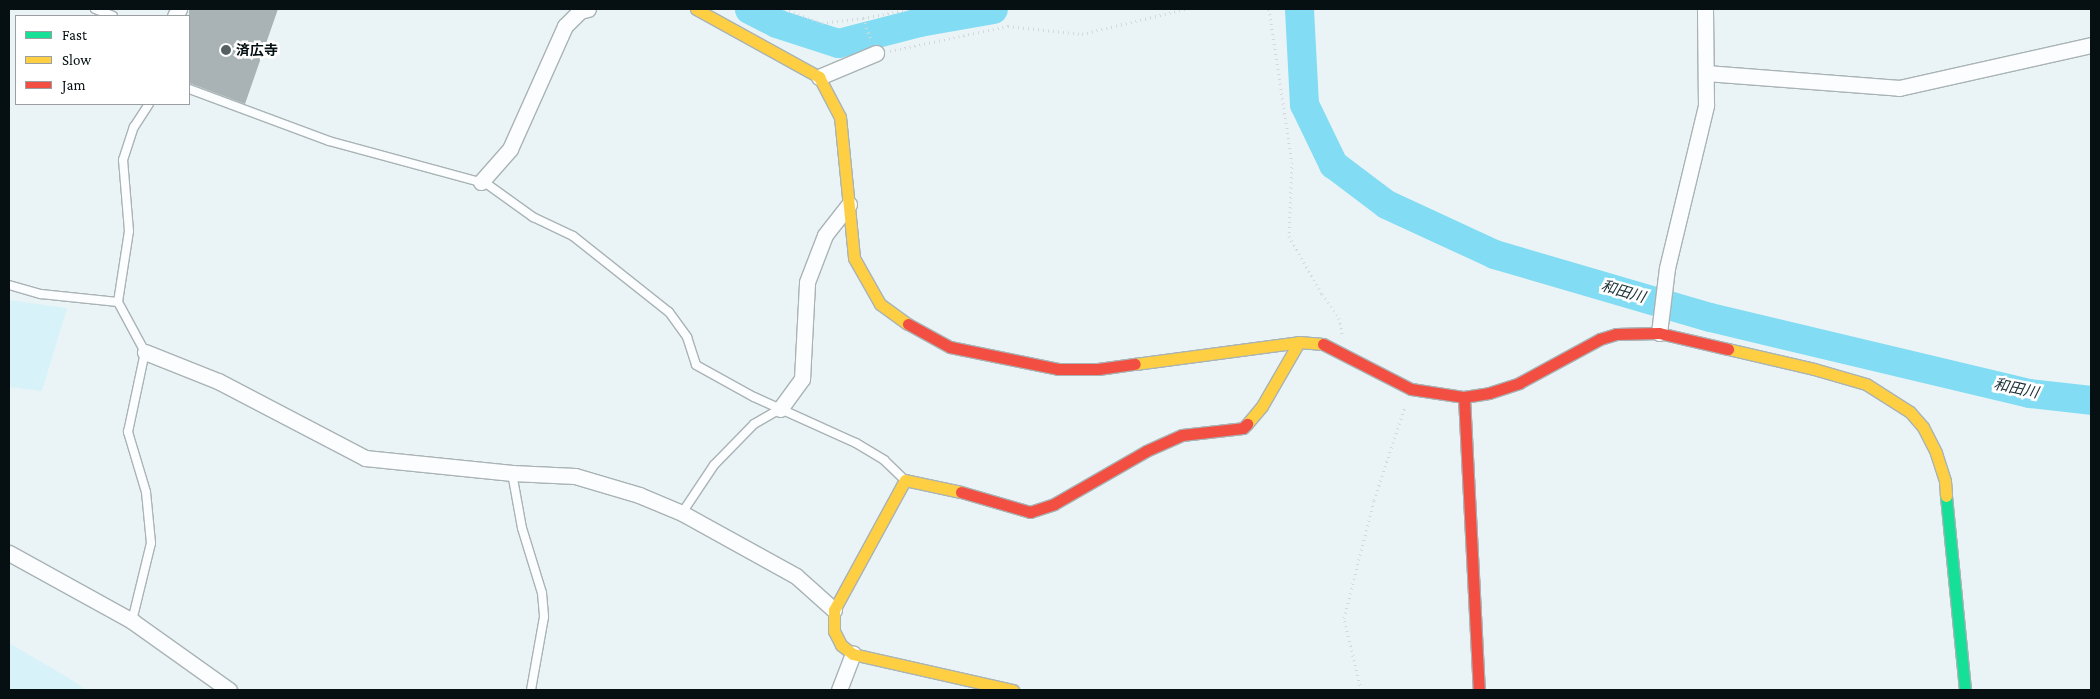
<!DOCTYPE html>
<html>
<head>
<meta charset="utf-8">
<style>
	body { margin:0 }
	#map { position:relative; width:2100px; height:699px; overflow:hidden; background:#eaf4f6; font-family:"Crimson Pro","Noto Sans JP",serif }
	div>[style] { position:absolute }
	.built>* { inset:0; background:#d8f2fa }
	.river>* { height:29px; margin:-14.5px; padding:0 14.5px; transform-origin:14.5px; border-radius:14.5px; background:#81dcf4 }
	.building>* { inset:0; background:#a9b3b5 }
	.path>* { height:3px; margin-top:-1.5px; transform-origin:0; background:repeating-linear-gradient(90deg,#d5d8d8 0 1px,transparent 0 5px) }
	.roads { filter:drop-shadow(1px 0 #a9b3b5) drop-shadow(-1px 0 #a9b3b5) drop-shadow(0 1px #a9b3b5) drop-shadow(0 -1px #a9b3b5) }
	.lane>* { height:8px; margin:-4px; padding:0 4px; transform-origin:4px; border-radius:4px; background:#fcfdfe }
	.street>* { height:15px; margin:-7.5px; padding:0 7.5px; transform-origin:7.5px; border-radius:7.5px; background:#fcfdfe }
	.fast>* { height:11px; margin:-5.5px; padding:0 5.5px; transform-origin:5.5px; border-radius:5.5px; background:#16e098 }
	.slow>* { height:11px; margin:-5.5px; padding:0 5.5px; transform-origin:5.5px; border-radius:5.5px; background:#ffcf43 }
	.jam>* { height:11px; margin:-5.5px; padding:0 5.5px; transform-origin:5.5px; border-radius:5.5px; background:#f24e42 }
	.dots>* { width:14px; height:14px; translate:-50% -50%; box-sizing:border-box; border:2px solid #fff; border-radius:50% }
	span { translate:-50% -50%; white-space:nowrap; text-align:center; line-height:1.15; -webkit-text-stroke:5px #fff; paint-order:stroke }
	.poi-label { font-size:14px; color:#061013; font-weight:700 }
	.left { translate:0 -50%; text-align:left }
	.water-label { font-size:15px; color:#1a2f36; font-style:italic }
	.frame { position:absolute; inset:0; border:10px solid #061013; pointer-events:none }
	.legend { position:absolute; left:15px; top:15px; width:175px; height:90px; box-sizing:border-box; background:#fff; border:1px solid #9b9fa1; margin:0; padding:6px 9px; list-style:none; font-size:15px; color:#061013 }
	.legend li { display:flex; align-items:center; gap:10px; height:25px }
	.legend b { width:25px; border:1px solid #9b9fa1 }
</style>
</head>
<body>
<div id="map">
	<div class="built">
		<i style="clip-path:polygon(9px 300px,67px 308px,42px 391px,9px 387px)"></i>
		<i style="clip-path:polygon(9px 643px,72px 680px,86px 690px,9px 690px)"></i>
	</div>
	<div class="river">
		<i style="left:749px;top:9px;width:30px;rotate:27deg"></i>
		<i style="left:776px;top:23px;width:65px;rotate:17.9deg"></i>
		<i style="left:838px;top:43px;width:84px;rotate:-14.5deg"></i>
		<i style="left:919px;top:22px;width:75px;rotate:-10deg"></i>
		<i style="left:1299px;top:9px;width:95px;rotate:87deg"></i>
		<i style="left:1304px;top:104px;width:67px;rotate:64.2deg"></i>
		<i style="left:1333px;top:164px;width:66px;rotate:37deg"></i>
		<i style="left:1386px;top:204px;width:119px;rotate:24.8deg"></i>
		<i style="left:1494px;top:254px;width:225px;rotate:16.3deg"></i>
		<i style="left:1710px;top:317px;width:328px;rotate:13.4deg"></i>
		<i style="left:2029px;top:393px;width:62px;rotate:6.4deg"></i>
	</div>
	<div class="building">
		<i style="clip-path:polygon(189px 9px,278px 9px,245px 104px,189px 83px)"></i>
	</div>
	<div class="path">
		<i style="left:784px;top:9px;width:40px;rotate:20.2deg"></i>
		<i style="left:822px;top:23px;width:41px;rotate:-7deg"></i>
		<i style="left:863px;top:18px;width:23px;rotate:70deg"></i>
		<i style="left:1269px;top:9px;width:155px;rotate:81.5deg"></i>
		<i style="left:1292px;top:162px;width:74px;rotate:92.3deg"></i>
		<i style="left:1289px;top:236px;width:67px;rotate:60.4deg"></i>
		<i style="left:1322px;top:294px;width:29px;rotate:55deg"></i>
		<i style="left:1339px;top:318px;width:16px;rotate:79deg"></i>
		<i style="left:863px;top:18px;width:49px;rotate:-10.6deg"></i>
		<i style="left:890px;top:51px;width:121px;rotate:-12deg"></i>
		<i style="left:1008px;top:26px;width:74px;rotate:6.2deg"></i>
		<i style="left:1082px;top:34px;width:106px;rotate:-13.6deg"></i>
		<i style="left:1361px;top:690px;width:74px;rotate:-103.3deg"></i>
		<i style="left:1344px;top:618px;width:122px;rotate:-75.7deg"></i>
		<i style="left:1374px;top:500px;width:99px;rotate:-71.7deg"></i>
	</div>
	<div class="roads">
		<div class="lane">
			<i style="left:95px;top:9px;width:19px;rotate:21deg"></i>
			<i style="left:189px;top:89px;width:149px;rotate:20.4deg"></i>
			<i style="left:329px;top:141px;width:164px;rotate:15.2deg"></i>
			<i style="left:487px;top:184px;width:57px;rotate:35.7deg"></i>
			<i style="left:533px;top:217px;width:44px;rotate:25.4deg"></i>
			<i style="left:573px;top:236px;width:122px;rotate:38.4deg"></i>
			<i style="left:669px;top:312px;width:31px;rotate:54deg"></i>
			<i style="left:687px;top:337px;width:29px;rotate:72deg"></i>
			<i style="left:696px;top:365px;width:66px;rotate:28.9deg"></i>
			<i style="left:754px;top:397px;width:112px;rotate:24.3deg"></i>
			<i style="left:856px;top:443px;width:33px;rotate:31deg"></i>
			<i style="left:884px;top:460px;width:28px;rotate:44deg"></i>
			<i style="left:9px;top:285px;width:33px;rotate:16deg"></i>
			<i style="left:41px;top:294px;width:77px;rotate:5.9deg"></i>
			<i style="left:512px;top:473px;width:56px;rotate:79.7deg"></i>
			<i style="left:522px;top:528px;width:68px;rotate:72.9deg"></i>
			<i style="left:542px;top:593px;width:24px;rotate:85deg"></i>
			<i style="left:544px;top:617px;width:74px;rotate:100.1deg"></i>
			<i style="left:682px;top:513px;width:58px;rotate:-56.3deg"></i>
			<i style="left:714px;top:465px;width:57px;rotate:-45.7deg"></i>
			<i style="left:754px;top:424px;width:30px;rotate:-30deg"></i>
			<i style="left:132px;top:621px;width:80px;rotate:-76.3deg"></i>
			<i style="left:151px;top:543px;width:51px;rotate:-95.6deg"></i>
			<i style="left:146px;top:492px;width:63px;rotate:-106.7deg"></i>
			<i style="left:128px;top:432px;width:82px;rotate:-78deg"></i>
			<i style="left:145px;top:352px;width:57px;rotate:-118.4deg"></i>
			<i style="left:118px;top:302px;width:72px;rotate:-81.2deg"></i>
			<i style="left:129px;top:231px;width:71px;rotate:-94.8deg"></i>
			<i style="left:123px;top:160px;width:35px;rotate:-72deg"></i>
			<i style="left:134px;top:127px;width:27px;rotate:-57deg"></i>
		</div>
		<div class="street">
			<i style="left:175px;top:16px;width:8px;rotate:-60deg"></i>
			<i style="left:1706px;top:73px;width:194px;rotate:4.4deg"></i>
			<i style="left:1899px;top:88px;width:197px;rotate:-12.6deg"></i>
			<i style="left:819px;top:77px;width:62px;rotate:-22.8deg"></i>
			<i style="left:481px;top:182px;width:44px;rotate:-48.7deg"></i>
			<i style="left:510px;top:149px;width:135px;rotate:-65.9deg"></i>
			<i style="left:565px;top:26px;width:21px;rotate:-45deg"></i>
			<i style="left:580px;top:11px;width:8px;rotate:-14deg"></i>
			<i style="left:1659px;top:333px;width:65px;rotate:-83deg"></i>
			<i style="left:1667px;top:268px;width:168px;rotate:-76.5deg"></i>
			<i style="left:1706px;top:105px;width:96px;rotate:-90.6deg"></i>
			<i style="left:145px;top:352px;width:79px;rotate:21.7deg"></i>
			<i style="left:218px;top:381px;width:166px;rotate:27.6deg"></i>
			<i style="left:365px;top:458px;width:148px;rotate:5.8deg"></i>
			<i style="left:512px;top:473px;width:63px;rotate:2.7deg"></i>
			<i style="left:575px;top:476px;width:67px;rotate:16.5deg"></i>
			<i style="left:639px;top:495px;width:47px;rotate:22.7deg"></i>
			<i style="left:682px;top:513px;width:130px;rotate:28.9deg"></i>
			<i style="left:796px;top:576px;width:51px;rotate:41.8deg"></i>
			<i style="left:780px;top:409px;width:37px;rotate:-54deg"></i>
			<i style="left:802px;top:379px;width:97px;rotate:-87deg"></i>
			<i style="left:807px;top:282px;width:50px;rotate:-69deg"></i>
			<i style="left:825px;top:235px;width:39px;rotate:-52deg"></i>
			<i style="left:9px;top:553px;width:141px;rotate:28.9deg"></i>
			<i style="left:132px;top:621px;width:119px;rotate:35.4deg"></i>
			<i style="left:839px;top:690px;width:39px;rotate:-69deg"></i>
		</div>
		<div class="fast">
			<i style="left:1946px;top:496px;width:195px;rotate:84.4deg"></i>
		</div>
		<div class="slow">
			<i style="left:696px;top:9px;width:141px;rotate:28.9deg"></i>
			<i style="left:819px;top:77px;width:45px;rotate:62.3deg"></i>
			<i style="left:840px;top:117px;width:142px;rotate:84.3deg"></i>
			<i style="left:854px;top:258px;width:53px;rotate:60.5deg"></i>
			<i style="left:880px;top:304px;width:34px;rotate:36deg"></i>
			<i style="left:1728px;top:349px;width:88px;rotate:13.1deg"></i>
			<i style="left:1814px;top:369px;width:54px;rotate:16.1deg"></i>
			<i style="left:1866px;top:384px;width:52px;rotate:32.5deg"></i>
			<i style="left:1910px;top:412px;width:20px;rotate:49deg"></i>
			<i style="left:1923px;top:427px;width:29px;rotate:63deg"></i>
			<i style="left:1936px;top:453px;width:29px;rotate:72deg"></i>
			<i style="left:1945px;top:481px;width:15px;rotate:86deg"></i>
			<i style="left:1135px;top:364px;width:165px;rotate:-7.6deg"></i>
			<i style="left:1299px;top:342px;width:24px;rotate:5deg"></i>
			<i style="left:1247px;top:424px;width:23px;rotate:-50deg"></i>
			<i style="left:1262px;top:406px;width:74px;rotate:-60deg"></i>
			<i style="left:961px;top:492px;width:57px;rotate:-167.9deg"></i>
			<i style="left:905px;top:480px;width:148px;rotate:118.6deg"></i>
			<i style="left:834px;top:610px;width:21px;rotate:90deg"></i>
			<i style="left:834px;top:631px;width:16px;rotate:63deg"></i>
			<i style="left:841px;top:645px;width:15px;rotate:37deg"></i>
			<i style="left:853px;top:654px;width:164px;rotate:12.7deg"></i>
		</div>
		<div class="jam">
			<i style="left:908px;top:324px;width:48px;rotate:28.7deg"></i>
			<i style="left:950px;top:347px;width:110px;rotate:11.5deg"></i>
			<i style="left:1058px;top:369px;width:40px"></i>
			<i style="left:1098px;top:369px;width:37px;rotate:-8deg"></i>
			<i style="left:1323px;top:344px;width:99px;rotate:27.1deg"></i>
			<i style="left:1411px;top:389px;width:54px;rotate:8.6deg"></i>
			<i style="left:1464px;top:397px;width:25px;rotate:-9deg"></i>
			<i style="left:1489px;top:393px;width:32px;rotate:-18deg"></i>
			<i style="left:1519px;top:383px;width:92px;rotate:-28.5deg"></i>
			<i style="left:1600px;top:339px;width:17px;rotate:-17deg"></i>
			<i style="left:1616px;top:334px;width:43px;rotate:-1.3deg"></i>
			<i style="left:1659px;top:333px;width:71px;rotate:13.1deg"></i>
			<i style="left:1464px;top:397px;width:293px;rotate:87.1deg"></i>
			<i style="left:961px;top:492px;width:72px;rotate:16.2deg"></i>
			<i style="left:1030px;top:512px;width:25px;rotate:-18deg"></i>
			<i style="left:1054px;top:504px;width:106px;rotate:-29.9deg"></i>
			<i style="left:1146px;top:451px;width:39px;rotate:-24deg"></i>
			<i style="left:1182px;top:435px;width:61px;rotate:-6.5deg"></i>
			<i style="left:1243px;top:428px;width:6px;rotate:-45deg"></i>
		</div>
	</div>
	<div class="dots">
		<i style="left:226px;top:50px;background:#566062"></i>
	</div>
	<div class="poi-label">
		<span class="left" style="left:236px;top:50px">済広寺</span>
	</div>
	<div class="water-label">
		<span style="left:1623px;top:292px;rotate:16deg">和田川</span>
		<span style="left:2016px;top:389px;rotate:12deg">和田川</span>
	</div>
	<div class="frame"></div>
	<ul class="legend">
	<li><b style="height:6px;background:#16e098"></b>Fast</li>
	<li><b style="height:6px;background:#ffcf43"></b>Slow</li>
	<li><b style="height:6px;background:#f24e42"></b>Jam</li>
	</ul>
</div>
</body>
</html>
